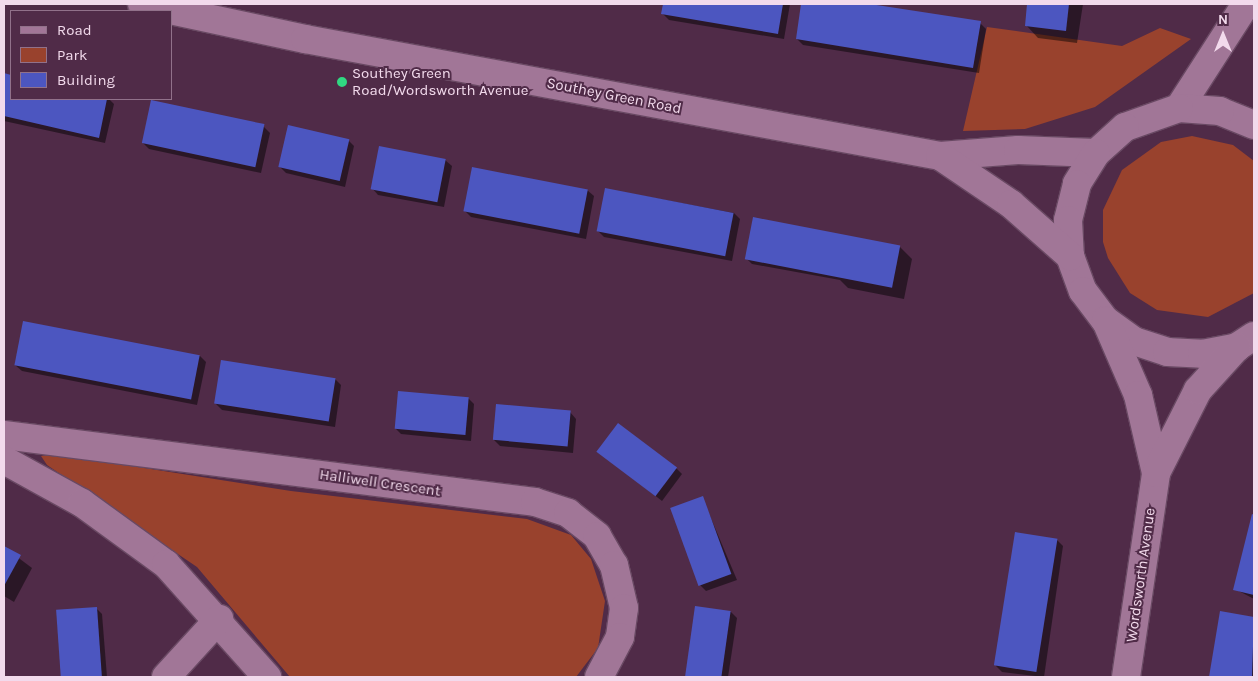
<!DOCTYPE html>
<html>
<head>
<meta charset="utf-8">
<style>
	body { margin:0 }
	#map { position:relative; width:1258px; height:681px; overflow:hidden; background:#502b48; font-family:Karla,sans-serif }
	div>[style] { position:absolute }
	.green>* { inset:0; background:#99422d }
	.shadow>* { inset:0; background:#0007 }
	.building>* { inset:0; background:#4c56c0; transform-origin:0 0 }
	.roads { filter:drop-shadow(1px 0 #694963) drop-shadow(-1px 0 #694963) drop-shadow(0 1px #694963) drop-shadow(0 -1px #694963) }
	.minor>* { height:28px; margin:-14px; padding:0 14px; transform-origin:14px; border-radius:14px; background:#a17697 }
	.tertiary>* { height:28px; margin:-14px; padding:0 14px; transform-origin:14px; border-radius:14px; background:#a17697 }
	.dots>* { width:14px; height:14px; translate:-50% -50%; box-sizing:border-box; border:2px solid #502b48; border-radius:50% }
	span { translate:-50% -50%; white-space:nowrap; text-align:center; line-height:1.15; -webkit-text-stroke:4px #502b48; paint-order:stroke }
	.poi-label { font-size:15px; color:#f2daec }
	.left { translate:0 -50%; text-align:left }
	.street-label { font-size:15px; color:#f2daec }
	.frame { position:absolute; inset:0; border:5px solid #f2daec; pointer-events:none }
	.legend { position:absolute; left:10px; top:10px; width:162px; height:90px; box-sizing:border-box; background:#502b48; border:1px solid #91718a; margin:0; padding:6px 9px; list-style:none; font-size:15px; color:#f2daec }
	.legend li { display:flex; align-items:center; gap:10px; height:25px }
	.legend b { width:25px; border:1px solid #91718a }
	.north { position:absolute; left:1198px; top:10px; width:50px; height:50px; -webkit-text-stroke:4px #502b48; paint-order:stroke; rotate:0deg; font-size:14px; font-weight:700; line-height:20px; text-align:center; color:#f2daec }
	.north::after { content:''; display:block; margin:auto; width:18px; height:22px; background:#f2daec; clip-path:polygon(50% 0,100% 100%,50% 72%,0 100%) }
</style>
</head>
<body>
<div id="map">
	<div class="green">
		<i style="clip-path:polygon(987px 27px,1122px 46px,1160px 28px,1191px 39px,1095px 107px,1025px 129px,963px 131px)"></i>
		<i style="clip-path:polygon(1192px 136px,1233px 145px,1254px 161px,1254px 293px,1208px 317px,1157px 310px,1130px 293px,1108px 258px,1103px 242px,1103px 210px,1122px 170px,1161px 142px)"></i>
		<i style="clip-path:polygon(55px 454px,291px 491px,527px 519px,571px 535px,591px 559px,605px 601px,598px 648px,576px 677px,290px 677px,197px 567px,47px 465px,41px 456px)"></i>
	</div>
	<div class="shadow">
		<i style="clip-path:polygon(665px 4px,790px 4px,784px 39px,669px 20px,663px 14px)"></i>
		<i style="clip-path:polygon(803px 4px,863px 4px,980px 23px,986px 29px,979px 73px,803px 45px,797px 39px)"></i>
		<i style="clip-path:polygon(1029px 4px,1083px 4px,1077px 43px,1038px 38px,1026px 25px)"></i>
		<i style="clip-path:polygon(4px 75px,11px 76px,11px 99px,109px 99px,114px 104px,105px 143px,4px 121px)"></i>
		<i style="clip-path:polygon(152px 102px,264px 127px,270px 133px,261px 173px,149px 149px,143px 143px)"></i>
		<i style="clip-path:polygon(348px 140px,354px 146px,345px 187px,286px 173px,280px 167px)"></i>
		<i style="clip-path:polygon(445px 160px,452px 166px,444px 207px,378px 195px,372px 188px)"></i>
		<i style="clip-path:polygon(606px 189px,734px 213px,740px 219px,732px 261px,604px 237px,598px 231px)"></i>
		<i style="clip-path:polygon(587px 190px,594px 196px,586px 239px,471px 217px,465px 211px)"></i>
		<i style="clip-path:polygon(900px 247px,912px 259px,904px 299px,848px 288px,840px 280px,752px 264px,746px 258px)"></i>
		<i style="clip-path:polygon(200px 356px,206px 362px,197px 405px,22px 371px,15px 365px)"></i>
		<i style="clip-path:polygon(335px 379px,341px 385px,335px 427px,222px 410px,216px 404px)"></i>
		<i style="clip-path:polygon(468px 398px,474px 404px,471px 441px,401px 434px,395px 428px)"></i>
		<i style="clip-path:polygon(570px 412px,576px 419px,573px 453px,500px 446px,494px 440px)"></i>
		<i style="clip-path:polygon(598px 451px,676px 468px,682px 474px,662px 501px)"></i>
		<i style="clip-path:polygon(702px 497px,737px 580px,706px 591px,700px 585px)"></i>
		<i style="clip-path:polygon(1253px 516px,1254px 516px,1254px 599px,1235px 589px)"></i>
		<i style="clip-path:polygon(1057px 540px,1063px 546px,1044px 677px,1002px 672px,996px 666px)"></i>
		<i style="clip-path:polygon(4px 547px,32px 568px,14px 602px,4px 596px)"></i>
		<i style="clip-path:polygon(697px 607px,731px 612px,737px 618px,728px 677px,686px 677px)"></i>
		<i style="clip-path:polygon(96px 608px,102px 614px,107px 677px,63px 677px,58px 611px)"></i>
		<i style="clip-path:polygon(1221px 613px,1254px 618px,1254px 677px,1211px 677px)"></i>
	</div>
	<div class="building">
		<i style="clip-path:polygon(663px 4px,783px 4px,778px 34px,661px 14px)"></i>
		<i style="clip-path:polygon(801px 4px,870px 4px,981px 21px,973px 68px,796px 39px)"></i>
		<i style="clip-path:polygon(1027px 4px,1069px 4px,1066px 31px,1025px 26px)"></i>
		<i style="clip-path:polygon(4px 73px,11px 75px,11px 99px,107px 99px,99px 138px,4px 116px)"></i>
		<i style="left:151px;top:100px;width:116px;height:44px;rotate:12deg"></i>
		<i style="left:288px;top:125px;width:63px;height:43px;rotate:13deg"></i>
		<i style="left:379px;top:146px;width:68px;height:44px;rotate:11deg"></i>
		<i style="left:472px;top:167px;width:118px;height:45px;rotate:11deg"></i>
		<i style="left:605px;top:188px;width:131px;height:44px;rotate:11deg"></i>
		<i style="left:753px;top:217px;width:150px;height:43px;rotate:11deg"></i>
		<i style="left:23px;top:321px;width:180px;height:45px;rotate:11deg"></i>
		<i style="left:221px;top:360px;width:116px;height:44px;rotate:9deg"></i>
		<i style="left:398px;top:391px;width:71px;height:38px;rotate:5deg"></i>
		<i style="left:496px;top:404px;width:75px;height:36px;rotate:5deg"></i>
		<i style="left:618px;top:423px;width:74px;height:36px;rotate:37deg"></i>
		<i style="left:703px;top:496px;width:83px;height:35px;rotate:70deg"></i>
		<i style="clip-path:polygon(1252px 514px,1254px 515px,1254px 595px,1233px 590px)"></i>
		<i style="left:1015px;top:532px;width:43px;height:135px;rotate:9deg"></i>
		<i style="clip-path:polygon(4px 546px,21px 555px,4px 586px)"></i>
		<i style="left:695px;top:606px;width:36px;height:72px;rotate:8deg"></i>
		<i style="left:97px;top:607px;width:70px;height:41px;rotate:86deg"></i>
		<i style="clip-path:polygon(1220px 611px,1254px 617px,1252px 677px,1209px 677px)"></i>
	</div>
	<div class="roads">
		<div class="minor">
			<i style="left:4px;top:435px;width:535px;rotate:7.19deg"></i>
			<i style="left:535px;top:502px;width:35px;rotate:18deg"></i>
			<i style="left:568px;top:513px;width:37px;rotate:38deg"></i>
			<i style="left:597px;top:536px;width:34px;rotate:60deg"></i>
			<i style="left:614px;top:565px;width:44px;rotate:76.9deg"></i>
			<i style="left:624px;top:608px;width:29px;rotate:98deg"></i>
			<i style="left:620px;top:637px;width:45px;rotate:117.7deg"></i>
			<i style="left:4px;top:460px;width:89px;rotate:28.9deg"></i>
			<i style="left:82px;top:503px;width:104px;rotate:36deg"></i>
			<i style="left:166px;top:564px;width:152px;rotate:48.2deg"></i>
			<i style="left:166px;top:677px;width:79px;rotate:-47.6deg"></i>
		</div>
		<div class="tertiary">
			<i style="left:142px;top:4px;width:167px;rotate:12.1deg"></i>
			<i style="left:305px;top:39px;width:646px;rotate:10.44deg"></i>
			<i style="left:940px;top:156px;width:78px;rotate:-4.4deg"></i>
			<i style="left:1018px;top:150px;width:78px;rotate:2.2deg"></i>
			<i style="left:1179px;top:108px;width:124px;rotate:-57.2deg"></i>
			<i style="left:1254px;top:125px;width:37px;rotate:-158deg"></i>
			<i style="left:1220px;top:111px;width:41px;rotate:-175.8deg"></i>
			<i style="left:1179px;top:108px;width:57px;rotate:160.6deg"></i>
			<i style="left:1125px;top:127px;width:39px;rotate:138deg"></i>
			<i style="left:1096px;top:153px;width:36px;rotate:122deg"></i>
			<i style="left:1077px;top:184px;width:37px;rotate:104deg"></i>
			<i style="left:1068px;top:220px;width:36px;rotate:87deg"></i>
			<i style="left:1070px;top:256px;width:37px;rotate:70deg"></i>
			<i style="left:1083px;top:291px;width:36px;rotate:53deg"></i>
			<i style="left:1105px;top:320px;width:36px;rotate:36deg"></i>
			<i style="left:1134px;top:341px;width:35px;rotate:18deg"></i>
			<i style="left:1167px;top:352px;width:35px;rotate:3deg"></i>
			<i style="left:1202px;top:354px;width:36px;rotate:-11deg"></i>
			<i style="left:1237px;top:347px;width:20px;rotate:-33deg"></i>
			<i style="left:940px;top:156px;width:86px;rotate:34.1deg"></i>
			<i style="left:1011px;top:204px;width:79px;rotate:41.4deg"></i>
			<i style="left:1106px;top:321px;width:81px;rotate:66.6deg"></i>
			<i style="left:1138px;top:395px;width:80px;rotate:77deg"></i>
			<i style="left:1126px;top:677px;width:206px;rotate:-81.6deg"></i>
			<i style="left:1156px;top:473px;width:93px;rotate:-63.2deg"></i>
			<i style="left:1198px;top:390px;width:58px;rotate:-47.8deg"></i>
		</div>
	</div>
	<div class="dots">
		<i style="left:342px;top:82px;background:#30d882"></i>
	</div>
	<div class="poi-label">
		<span class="left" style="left:352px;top:82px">Southey Green<br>Road/Wordsworth Avenue</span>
	</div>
	<div class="street-label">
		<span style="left:614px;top:96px;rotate:11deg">Southey Green Road</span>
		<span style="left:380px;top:483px;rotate:8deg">Halliwell Crescent</span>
		<span style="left:1141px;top:575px;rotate:-82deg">Wordsworth Avenue</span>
	</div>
	<div class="frame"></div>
	<ul class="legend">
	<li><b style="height:6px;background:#a17697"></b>Road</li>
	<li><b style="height:14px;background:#99422d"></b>Park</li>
	<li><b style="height:14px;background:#4c56c0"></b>Building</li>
	</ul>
	<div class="north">N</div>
</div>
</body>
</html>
